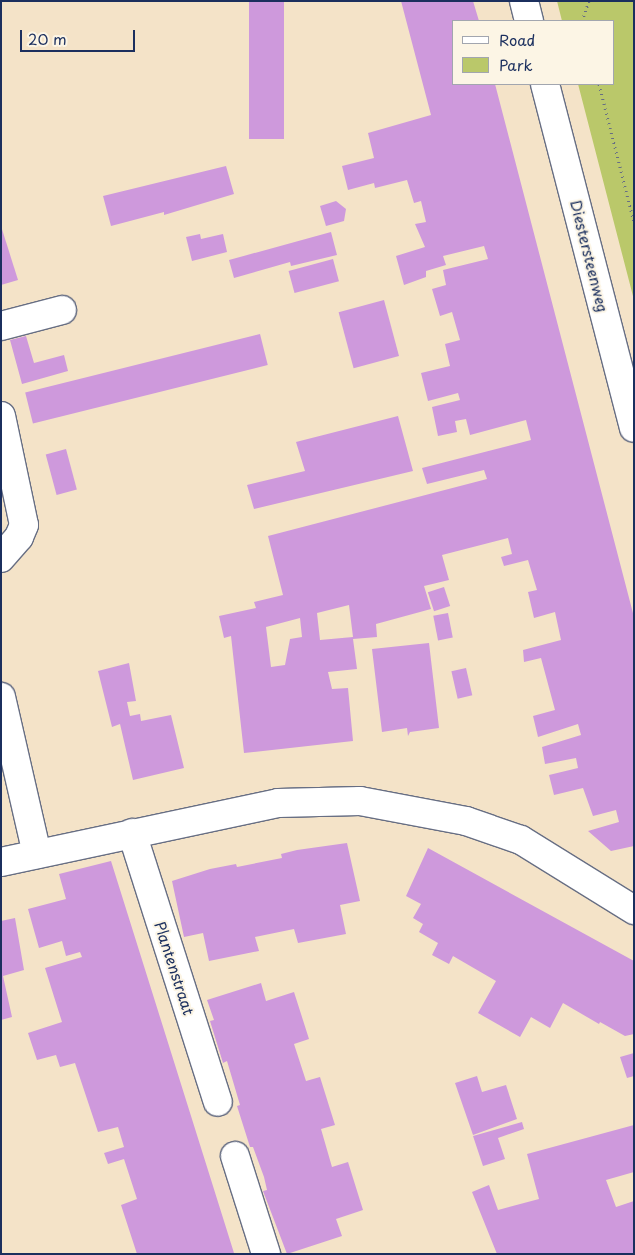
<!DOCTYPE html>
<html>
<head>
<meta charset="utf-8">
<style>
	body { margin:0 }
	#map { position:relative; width:635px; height:1255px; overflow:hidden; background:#f4e3c8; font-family:"Playpen Sans",sans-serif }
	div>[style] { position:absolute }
	.green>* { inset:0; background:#bac86a }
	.building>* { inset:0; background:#ce99dc; transform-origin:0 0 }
	.path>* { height:3px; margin-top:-1.5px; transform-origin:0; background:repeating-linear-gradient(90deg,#676e83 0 1px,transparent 0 5px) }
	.roads { filter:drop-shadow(1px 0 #676e83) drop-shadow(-1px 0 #676e83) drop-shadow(0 1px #676e83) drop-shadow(0 -1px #676e83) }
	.minor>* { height:28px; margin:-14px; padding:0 14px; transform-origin:14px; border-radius:14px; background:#fff }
	.major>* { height:28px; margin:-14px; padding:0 14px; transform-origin:14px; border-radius:14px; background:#fff }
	span { translate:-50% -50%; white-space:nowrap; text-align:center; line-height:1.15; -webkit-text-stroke:4px #fcf5e5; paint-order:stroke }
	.street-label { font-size:15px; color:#1b2f5e }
	.frame { position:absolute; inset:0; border:2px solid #1b2f5e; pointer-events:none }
	.legend { position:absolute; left:452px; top:20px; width:162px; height:65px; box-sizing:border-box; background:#fcf5e5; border:1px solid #a2a6af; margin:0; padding:6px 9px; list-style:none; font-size:15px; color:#1b2f5e }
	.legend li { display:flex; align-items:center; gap:10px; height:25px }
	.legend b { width:25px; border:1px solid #a2a6af }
	.scale { position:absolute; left:20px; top:30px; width:115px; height:22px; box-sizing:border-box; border:2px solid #1b2f5e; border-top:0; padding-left:6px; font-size:15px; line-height:18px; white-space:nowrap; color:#1b2f5e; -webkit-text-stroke:4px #fcf5e5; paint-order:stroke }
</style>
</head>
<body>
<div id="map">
	<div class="green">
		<i style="clip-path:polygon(557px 1px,634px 1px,634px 300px,578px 84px,614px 84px,614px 21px,562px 21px)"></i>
	</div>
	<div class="building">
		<i style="left:249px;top:1px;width:35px;height:138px"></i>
		<i style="clip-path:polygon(evenodd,401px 1px,473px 1px,479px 21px,454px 21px,454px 84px,495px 84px,634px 617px,634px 846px,611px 851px,588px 831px,619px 822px,616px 810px,593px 816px,583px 788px,554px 795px,549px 775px,578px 768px,576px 758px,545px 764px,542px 747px,581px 735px,578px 724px,538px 737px,533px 716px,555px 710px,541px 658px,524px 662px,523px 650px,561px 640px,555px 612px,534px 618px,528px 592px,537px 590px,528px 560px,504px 566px,501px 557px,512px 554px,508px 538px,442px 555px,449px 580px,424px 586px,431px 609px,376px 624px,377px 637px,353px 639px,357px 669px,328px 672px,332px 689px,348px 688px,353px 741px,244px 753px,231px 636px,224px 638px,219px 616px,256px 608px,254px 602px,283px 595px,268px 536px,487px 479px,484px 470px,427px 484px,422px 468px,531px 440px,526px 420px,470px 435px,466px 419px,455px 421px,457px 432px,438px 436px,432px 407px,460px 400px,458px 393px,428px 401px,421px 373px,450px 366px,445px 344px,460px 340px,452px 312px,440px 316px,432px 289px,446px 285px,443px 270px,488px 259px,484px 246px,443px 256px,446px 265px,426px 271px,426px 277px,404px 285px,396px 256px,425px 247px,415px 224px,426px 222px,421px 201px,414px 203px,407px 180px,375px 188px,374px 183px,348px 190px,342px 166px,374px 158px,368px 133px,431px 115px,401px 1px,349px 605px,353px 637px,320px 640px,317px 613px,349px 605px,401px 1px,300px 618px,302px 637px,290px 639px,285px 665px,271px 667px,266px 627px,300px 618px)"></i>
		<i style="clip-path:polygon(226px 166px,234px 194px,164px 215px,164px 212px,111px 226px,103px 196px)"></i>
		<i style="clip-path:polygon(336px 201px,346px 209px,344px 221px,326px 226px,320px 206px)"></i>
		<i style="clip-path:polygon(1px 226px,18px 280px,1px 285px)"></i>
		<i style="clip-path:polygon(331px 232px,337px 255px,291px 266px,290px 262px,234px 278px,229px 260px)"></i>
		<i style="clip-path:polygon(200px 234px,201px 239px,223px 234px,227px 252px,192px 261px,186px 237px)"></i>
		<i style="left:333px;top:259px;width:23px;height:46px;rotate:75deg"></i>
		<i style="left:384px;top:300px;width:58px;height:47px;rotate:75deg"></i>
		<i style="left:260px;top:334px;width:32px;height:242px;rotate:76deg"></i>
		<i style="clip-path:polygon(26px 336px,34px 363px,64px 355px,68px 371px,22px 384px,10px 340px)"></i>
		<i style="clip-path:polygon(398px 416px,413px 471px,254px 509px,247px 485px,305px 471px,296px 442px)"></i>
		<i style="left:66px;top:449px;width:42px;height:21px;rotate:75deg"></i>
		<i style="left:444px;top:587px;width:20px;height:17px;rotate:72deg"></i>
		<i style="left:448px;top:613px;width:25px;height:15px;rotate:79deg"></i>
		<i style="clip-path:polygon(429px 643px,439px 728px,410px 732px,408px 736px,407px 728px,382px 732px,372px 649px)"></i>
		<i style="clip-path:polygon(129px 663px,136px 701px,127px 702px,130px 716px,140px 714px,141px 721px,171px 715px,184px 768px,133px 780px,120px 724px,112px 727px,98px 671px)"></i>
		<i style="left:466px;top:668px;width:28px;height:15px;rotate:77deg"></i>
		<i style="clip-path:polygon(347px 843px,360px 901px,340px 905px,346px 934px,298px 943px,294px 929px,255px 937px,259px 951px,209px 961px,203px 933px,184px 937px,172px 881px,210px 869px,236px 864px,237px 867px,282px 858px,281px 854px,297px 850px)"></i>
		<i style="clip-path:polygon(428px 848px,634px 961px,634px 1034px,625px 1036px,600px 1022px,599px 1024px,563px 1003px,550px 1028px,531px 1017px,520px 1037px,478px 1013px,496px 981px,453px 956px,449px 964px,432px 955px,438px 943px,419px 932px,423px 924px,413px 918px,421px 904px,406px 896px)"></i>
		<i style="clip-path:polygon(111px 861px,234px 1253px,232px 1254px,137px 1254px,121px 1205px,137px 1199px,124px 1159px,108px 1164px,104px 1153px,124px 1147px,118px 1127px,98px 1132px,75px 1063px,60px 1067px,56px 1055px,37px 1060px,28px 1033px,62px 1022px,45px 968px,82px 957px,80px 952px,66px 956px,62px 941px,39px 948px,28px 909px,66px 899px,59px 874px)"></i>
		<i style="clip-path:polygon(15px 918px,24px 970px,3px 976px,12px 1017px,1px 1020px,1px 921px)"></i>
		<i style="clip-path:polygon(261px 983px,266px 1001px,294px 992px,309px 1039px,294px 1044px,306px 1081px,320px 1077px,335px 1125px,321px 1129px,332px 1167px,348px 1162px,363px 1210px,336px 1219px,342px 1236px,287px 1254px,263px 1191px,267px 1190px,264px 1177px,253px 1147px,250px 1147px,237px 1106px,240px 1105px,227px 1061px,223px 1063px,210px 1021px,214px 1020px,207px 1000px)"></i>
		<i style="clip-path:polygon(634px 1053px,634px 1076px,627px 1078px,620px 1057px)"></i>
		<i style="clip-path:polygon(477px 1076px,482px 1092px,506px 1085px,517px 1119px,473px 1135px,455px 1083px)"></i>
		<i style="clip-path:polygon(522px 1122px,524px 1129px,498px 1138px,505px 1159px,483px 1166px,473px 1136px)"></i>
		<i style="clip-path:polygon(634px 1125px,634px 1172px,606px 1180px,616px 1207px,634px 1201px,634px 1254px,497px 1254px,472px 1192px,489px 1185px,498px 1210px,539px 1199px,527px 1154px)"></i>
	</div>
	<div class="path">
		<i style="left:582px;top:21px;width:21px;rotate:-71deg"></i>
		<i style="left:599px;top:84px;width:142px;rotate:75.8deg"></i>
	</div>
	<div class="roads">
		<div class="minor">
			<i style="left:1px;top:326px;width:63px;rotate:-14.7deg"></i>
			<i style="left:1px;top:416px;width:111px;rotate:78.1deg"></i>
			<i style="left:24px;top:525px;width:13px;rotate:113deg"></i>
			<i style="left:19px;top:537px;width:28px;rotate:131deg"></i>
			<i style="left:1px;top:697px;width:161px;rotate:77.1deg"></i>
			<i style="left:132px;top:833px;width:282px;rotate:72.3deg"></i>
			<i style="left:1px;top:862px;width:283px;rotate:-12deg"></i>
			<i style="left:278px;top:803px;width:82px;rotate:-1.4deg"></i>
			<i style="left:360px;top:801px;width:108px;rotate:10.7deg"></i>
			<i style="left:466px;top:821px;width:58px;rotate:19.1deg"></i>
			<i style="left:521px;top:840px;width:133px;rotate:31.8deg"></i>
			<i style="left:235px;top:1156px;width:103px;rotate:72.4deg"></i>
		</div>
		<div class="major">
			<i style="left:524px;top:1px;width:21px;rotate:76deg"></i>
			<i style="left:545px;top:84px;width:355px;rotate:75.5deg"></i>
		</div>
	</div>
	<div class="street-label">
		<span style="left:590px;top:256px;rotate:76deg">Diestersteenweg</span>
		<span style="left:175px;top:968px;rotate:72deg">Plantenstraat</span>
	</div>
	<div class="frame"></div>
	<ul class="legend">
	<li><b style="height:6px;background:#fff"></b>Road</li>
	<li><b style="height:14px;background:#bac86a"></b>Park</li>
	</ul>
	<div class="scale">20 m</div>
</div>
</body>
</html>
